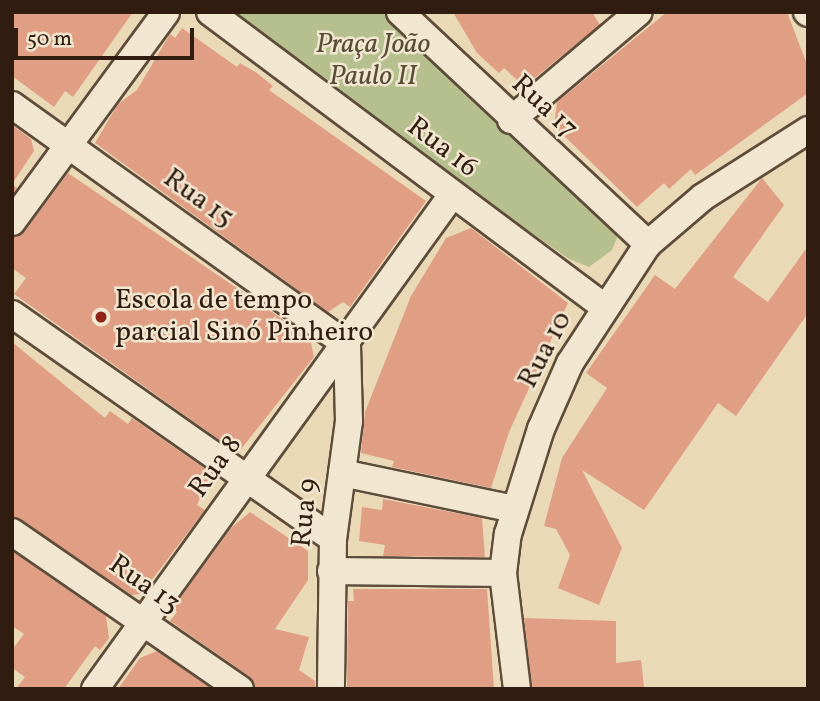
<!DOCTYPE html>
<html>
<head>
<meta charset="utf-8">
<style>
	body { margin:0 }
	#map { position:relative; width:820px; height:701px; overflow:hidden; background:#ead9b7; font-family:Vollkorn,serif }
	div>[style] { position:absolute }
	.green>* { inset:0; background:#b6bf8e }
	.building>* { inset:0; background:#e09e85 }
	.roads { filter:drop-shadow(2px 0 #5e4c3a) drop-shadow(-2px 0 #5e4c3a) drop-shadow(0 2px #5e4c3a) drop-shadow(0 -2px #5e4c3a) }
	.minor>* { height:26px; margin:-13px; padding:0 13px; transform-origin:13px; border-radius:13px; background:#f1e6d0 }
	.dots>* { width:19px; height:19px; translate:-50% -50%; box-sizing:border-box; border:4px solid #f1e6d0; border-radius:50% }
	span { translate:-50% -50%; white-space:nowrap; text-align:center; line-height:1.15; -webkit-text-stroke:5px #f1e6d0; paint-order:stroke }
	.park-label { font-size:28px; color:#584e36; font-style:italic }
	.street-label { font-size:28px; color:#301d10 }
	.poi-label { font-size:28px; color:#301d10 }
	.left { translate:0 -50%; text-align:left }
	.frame { position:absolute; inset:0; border:14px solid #301d10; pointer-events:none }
	.scale { position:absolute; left:14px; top:28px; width:180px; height:32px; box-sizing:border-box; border:4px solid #301d10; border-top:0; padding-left:9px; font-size:21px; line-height:24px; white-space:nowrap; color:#301d10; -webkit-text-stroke:5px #f1e6d0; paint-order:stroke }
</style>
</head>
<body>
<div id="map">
	<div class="green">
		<i style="clip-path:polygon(228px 12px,393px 12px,612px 224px,617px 238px,612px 250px,589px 267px,569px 259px,242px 30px)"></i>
	</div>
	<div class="building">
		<i style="clip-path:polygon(12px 12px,133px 12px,73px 97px,65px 91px,54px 107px,12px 76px)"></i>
		<i style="clip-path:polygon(453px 12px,592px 12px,600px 25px,532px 80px,517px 80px,504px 68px,499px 73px,477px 53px)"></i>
		<i style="clip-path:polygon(667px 12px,787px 12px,808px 67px,808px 93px,695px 175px,691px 169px,669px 189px,664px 183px,637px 207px,554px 126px,557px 102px)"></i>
		<i style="clip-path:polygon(182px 28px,237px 67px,240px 63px,257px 73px,273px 86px,269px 90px,426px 201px,350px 307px,343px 302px,328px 312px,95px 143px,118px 104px,137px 90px,170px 34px,175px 38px)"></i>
		<i style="clip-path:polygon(12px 125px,31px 139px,34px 151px,12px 184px,17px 188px,12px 195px)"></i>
		<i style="clip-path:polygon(68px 173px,310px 338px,314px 357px,238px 453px,14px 294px,26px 278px,12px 268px,12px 237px,25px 231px)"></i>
		<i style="clip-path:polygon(762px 178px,784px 205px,733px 277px,768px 302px,808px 246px,808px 313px,736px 416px,718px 403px,644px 510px,582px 470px,622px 548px,599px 605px,558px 588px,570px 555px,556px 529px,544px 526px,562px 458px,607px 388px,586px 373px,655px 275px,675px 289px)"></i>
		<i style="clip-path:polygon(471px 228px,568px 303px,509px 432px,491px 488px,392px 467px,394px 461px,361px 453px,365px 412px,411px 296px,446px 238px)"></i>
		<i style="clip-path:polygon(12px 342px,105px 418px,110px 411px,128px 424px,132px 418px,211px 473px,197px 505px,205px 510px,141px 594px,132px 595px,12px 516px)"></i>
		<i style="clip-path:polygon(383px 499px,482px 518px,485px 557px,383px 556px,385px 545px,359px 541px,362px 507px,382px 510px)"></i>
		<i style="clip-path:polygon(250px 512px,308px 551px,308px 580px,275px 629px,309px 637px,299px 670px,315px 681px,315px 689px,256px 689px,249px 676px,170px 621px,177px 612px,173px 608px,231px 528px)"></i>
		<i style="clip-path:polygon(12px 551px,106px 616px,109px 638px,100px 650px,95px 646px,64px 689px,16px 689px,25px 677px,12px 668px,12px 650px,24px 634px,12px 626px)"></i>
		<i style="clip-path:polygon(353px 589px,487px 589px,494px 689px,347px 689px,348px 601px,354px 601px)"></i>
		<i style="clip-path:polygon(524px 618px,616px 621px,616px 663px,641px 660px,644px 687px,532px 689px)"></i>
		<i style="clip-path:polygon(157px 651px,212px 689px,118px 689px,140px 658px)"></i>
	</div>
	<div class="roads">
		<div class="minor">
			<i style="left:210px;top:12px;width:494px;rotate:36.8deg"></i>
			<i style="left:400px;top:12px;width:340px;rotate:43.1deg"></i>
			<i style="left:807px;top:12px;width:1px;rotate:45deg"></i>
			<i style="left:12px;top:105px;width:412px;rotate:35.6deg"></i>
			<i style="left:347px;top:345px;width:76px;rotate:88.5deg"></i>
			<i style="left:349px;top:421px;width:119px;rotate:97.7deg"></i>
			<i style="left:333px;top:539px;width:150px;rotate:90.8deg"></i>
			<i style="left:511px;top:120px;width:167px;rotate:-40.2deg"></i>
			<i style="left:12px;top:222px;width:260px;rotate:-53.7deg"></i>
			<i style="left:12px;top:314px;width:392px;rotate:35deg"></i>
			<i style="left:342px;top:473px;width:176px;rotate:11.8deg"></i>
			<i style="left:12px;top:532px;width:277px;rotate:34.6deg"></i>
			<i style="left:331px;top:571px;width:172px;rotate:0.7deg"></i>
			<i style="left:95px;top:689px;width:609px;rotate:-54.15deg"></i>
			<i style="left:517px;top:689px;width:117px;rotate:-96.9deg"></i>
			<i style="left:503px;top:573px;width:39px;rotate:-83deg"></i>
			<i style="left:508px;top:534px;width:110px;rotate:-72.6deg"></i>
			<i style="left:541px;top:429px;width:72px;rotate:-66.3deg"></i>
			<i style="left:570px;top:363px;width:142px;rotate:-56.8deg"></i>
			<i style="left:648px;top:244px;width:72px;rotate:-40.5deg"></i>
			<i style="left:703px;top:197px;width:125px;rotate:-32.5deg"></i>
		</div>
	</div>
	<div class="dots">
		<i style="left:101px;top:317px;background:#8f2418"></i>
	</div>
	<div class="park-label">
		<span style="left:373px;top:61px">Praça João<br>Paulo II</span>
	</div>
	<div class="street-label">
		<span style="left:544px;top:107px;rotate:43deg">Rua 17</span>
		<span style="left:442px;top:148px;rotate:37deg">Rua 16</span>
		<span style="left:198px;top:199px;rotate:36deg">Rua 15</span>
		<span style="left:546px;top:350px;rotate:-62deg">Rua 10</span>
		<span style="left:216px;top:467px;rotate:-54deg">Rua 8</span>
		<span style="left:306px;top:513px;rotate:-84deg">Rua 9</span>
		<span style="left:144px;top:585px;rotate:35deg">Rua 13</span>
	</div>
	<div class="poi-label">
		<span class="left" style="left:115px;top:317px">Escola de tempo<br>parcial Sinó Pinheiro</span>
	</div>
	<div class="frame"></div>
	<div class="scale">50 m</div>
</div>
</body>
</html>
